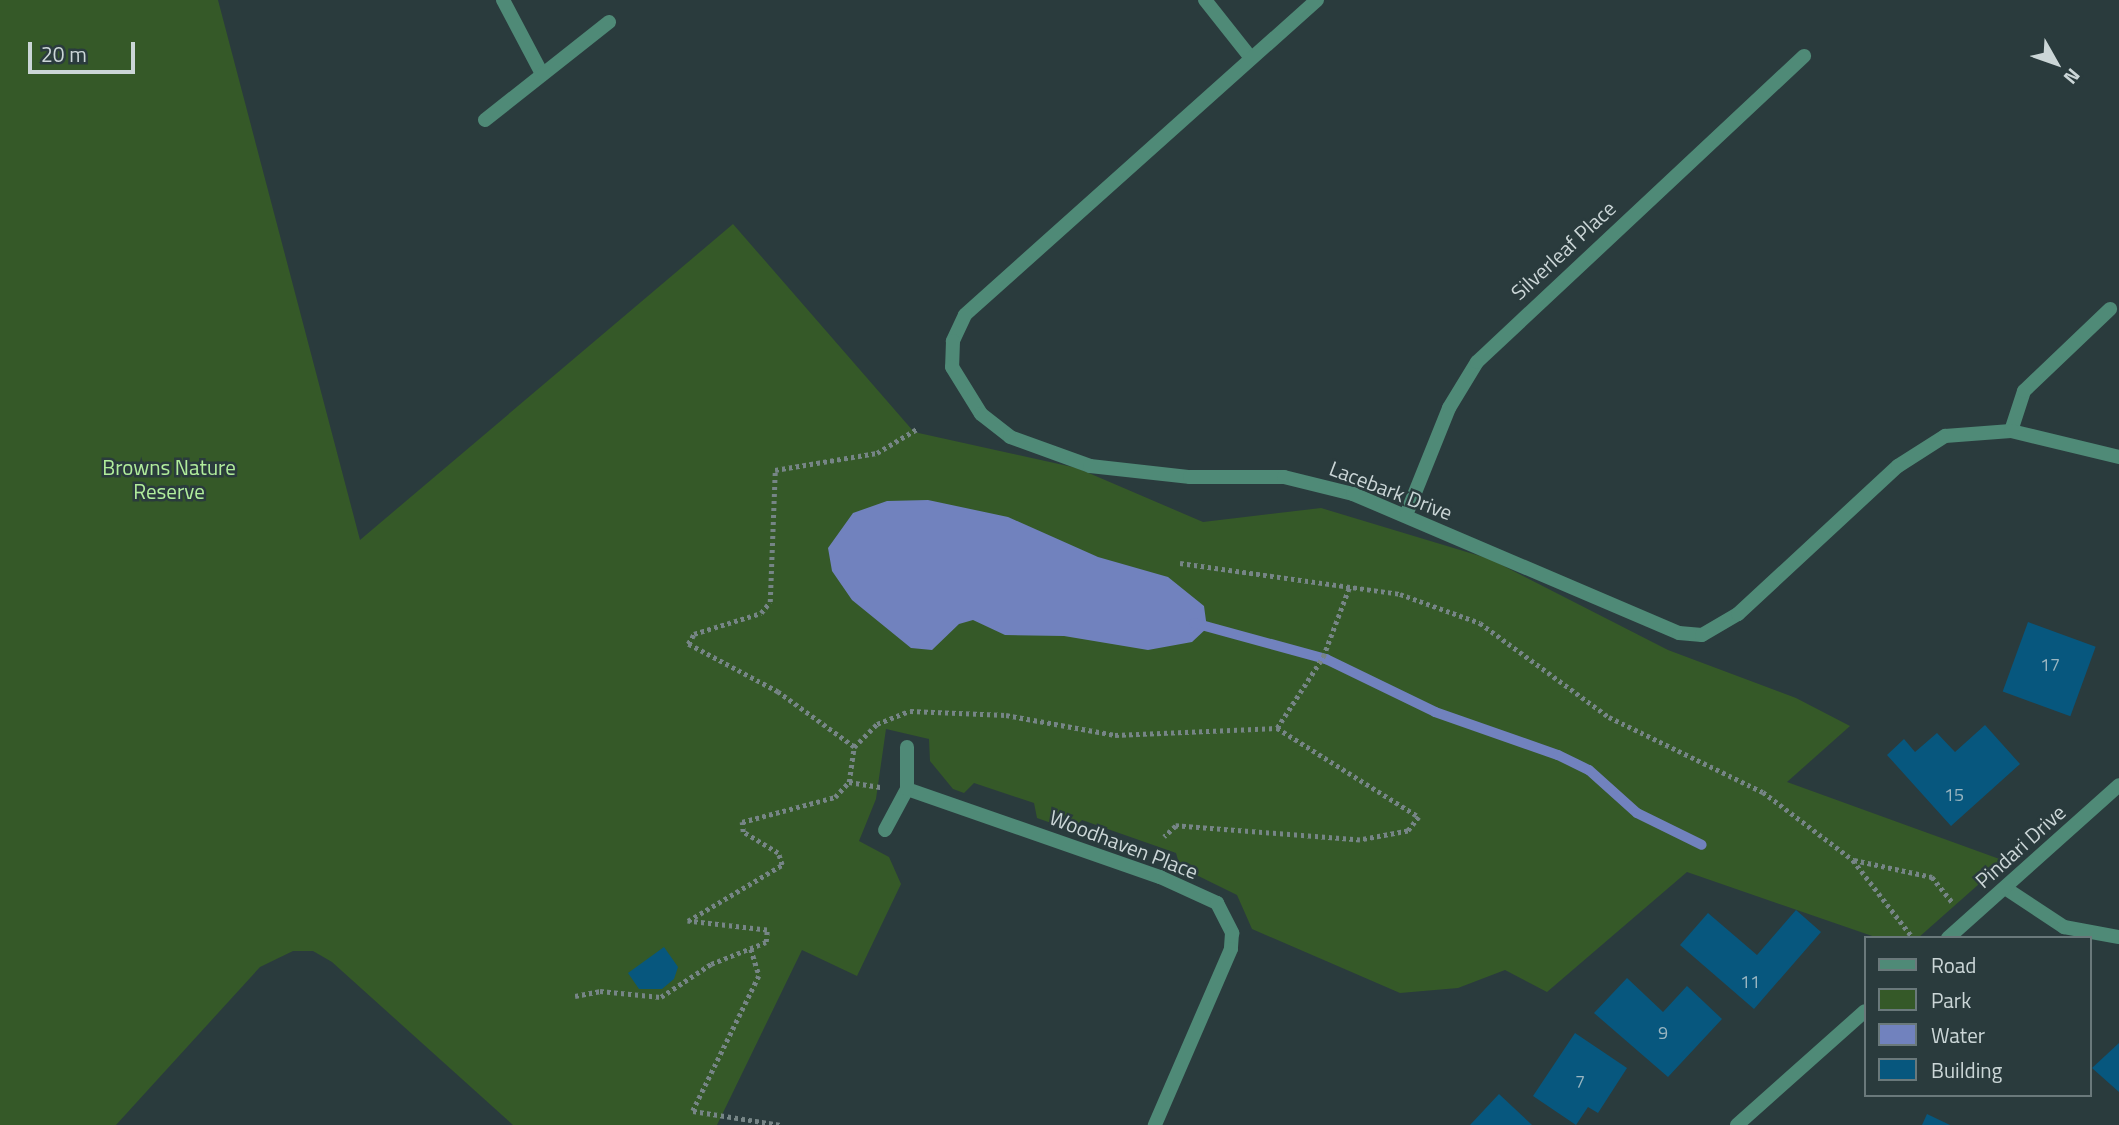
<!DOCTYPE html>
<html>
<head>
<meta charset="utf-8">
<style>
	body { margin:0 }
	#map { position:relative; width:2119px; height:1125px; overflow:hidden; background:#2a3b3d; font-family:"Titillium Web",sans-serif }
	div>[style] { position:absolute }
	.green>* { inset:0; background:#355928 }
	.water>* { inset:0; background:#7182be }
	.stream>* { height:10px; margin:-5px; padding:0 5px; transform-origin:5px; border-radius:5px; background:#7182be }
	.building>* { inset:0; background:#07577e; transform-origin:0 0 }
	.path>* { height:4.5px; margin-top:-2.25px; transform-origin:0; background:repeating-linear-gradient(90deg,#768586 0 3.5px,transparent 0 7px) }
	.service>* { height:14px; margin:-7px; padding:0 7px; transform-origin:7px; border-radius:7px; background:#4f8a77 }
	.minor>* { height:14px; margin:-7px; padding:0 7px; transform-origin:7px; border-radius:7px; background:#4f8a77 }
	span { translate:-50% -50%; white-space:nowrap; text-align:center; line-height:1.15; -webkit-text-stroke:5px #2a3b3d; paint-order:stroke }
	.number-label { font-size:18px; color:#9ab6c1 }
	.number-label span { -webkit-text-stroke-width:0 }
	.street-label { font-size:21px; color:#cbd6d7 }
	.park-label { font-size:21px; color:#b1ed9c }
	.legend { position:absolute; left:1864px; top:936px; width:228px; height:161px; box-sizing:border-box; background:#2a3b3d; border:2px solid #6a797b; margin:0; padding:9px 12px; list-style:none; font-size:21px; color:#cbd6d7 }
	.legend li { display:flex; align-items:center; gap:14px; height:35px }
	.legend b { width:35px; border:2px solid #6a797b }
	.north { position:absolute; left:2021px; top:28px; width:70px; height:70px; -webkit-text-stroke:5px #2a3b3d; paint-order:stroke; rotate:130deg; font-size:19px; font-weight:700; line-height:28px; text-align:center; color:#cbd6d7 }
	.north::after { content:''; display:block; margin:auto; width:24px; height:32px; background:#cbd6d7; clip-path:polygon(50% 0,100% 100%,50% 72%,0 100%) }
	.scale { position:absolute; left:28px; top:42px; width:107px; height:32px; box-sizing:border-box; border:4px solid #cbd6d7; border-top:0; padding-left:9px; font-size:21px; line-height:24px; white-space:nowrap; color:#cbd6d7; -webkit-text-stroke:5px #2a3b3d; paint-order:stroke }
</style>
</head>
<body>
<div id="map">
	<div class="green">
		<i style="clip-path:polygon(0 0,218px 0,360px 540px,733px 224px,914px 432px,1077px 468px,1203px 522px,1321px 508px,1490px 559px,1668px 650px,1796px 698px,1850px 726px,1787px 782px,2005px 861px,1918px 938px,1878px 938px,1687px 872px,1547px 992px,1505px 970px,1458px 988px,1400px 993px,1252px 929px,1237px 895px,1180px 867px,1176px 853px,1082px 820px,1071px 830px,1037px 818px,1034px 803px,974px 783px,964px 793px,953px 789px,930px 761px,929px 739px,886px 729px,876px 799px,859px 841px,889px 857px,901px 884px,857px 976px,802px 950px,717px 1125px,513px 1125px,332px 962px,313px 951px,293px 951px,260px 967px,116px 1125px,0 1125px)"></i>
	</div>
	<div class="water">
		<i style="clip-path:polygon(928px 500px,1008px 517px,1098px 557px,1168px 577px,1204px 606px,1207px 628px,1192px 642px,1148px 650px,1064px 636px,1005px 635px,973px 620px,959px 624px,932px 650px,911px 648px,852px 600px,832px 571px,828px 548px,853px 513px,887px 501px)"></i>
	</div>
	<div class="stream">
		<i style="left:1194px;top:623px;width:137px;rotate:15.3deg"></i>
		<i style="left:1326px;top:659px;width:121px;rotate:25.9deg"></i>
		<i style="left:1435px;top:712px;width:130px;rotate:19.3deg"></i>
		<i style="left:1558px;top:755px;width:34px;rotate:26deg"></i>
		<i style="left:1589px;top:770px;width:64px;rotate:41.9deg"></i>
		<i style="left:1637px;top:813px;width:72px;rotate:26.2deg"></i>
	</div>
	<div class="building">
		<i style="left:2028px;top:622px;width:72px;height:74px;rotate:20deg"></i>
		<i style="clip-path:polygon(1985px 725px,2020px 764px,1951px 826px,1887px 755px,1904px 739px,1915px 752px,1937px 733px,1955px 752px)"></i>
		<i style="clip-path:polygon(1796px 910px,1821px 932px,1754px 1009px,1680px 945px,1708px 913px,1757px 955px)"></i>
		<i style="clip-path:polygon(664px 947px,678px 967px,674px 979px,662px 989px,639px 989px,628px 973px)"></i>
		<i style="clip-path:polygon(1627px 978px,1663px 1012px,1687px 986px,1722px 1019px,1668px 1077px,1594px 1013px)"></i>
		<i style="clip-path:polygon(1575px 1033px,1627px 1068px,1598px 1113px,1588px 1107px,1576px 1125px,1533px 1096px)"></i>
		<i style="clip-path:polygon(2119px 1043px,2119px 1092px,2092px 1068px)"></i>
		<i style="clip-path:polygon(1499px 1094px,1532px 1125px,1470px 1125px)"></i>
		<i style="clip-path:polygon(1927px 1114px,1950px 1125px,1922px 1125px)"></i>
	</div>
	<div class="path">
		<i style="left:1180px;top:563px;width:222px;rotate:8deg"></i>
		<i style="left:1400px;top:594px;width:85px;rotate:19.9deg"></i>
		<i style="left:1480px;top:623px;width:160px;rotate:36.1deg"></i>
		<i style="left:1609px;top:717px;width:171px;rotate:26deg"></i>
		<i style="left:1763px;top:792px;width:113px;rotate:37.1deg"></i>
		<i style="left:1853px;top:860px;width:98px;rotate:52.4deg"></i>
		<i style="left:1277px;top:728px;width:85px;rotate:-57.1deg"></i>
		<i style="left:1323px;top:657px;width:74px;rotate:-69.4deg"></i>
		<i style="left:854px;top:747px;width:94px;rotate:-144.1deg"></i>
		<i style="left:778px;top:692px;width:102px;rotate:-151.9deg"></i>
		<i style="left:688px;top:644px;width:12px;rotate:-59deg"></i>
		<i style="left:694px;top:634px;width:70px;rotate:-17.4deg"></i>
		<i style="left:761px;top:613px;width:14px;rotate:-51deg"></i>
		<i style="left:770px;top:602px;width:132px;rotate:-87.8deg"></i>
		<i style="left:775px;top:470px;width:103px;rotate:-9.5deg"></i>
		<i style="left:877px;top:453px;width:47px;rotate:-31deg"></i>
		<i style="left:849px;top:782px;width:33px;rotate:9deg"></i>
		<i style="left:1854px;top:860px;width:80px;rotate:12.3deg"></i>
		<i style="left:1932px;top:877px;width:33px;rotate:51deg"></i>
		<i style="left:751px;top:949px;width:28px;rotate:73deg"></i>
		<i style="left:759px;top:976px;width:150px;rotate:116.1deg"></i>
		<i style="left:693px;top:1111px;width:89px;rotate:9deg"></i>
		<i style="left:575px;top:996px;width:25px;rotate:-11deg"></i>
		<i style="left:600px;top:991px;width:61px;rotate:5.6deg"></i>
		<i style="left:661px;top:997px;width:60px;rotate:-33.4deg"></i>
		<i style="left:711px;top:964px;width:59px;rotate:-21.8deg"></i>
		<i style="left:766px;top:942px;width:12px;rotate:-85deg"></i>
		<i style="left:767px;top:930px;width:80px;rotate:-173.5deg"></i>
		<i style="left:688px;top:921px;width:109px;rotate:-30.8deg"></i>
		<i style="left:782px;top:865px;width:13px;rotate:-108deg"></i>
		<i style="left:778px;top:853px;width:41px;rotate:-149deg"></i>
		<i style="left:743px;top:832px;width:10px;rotate:-96deg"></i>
		<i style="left:742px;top:822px;width:96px;rotate:-15deg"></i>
		<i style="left:835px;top:797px;width:21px;rotate:-47deg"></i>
		<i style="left:849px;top:782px;width:35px;rotate:-82deg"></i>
		<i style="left:854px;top:747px;width:33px;rotate:-45deg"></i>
		<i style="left:877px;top:724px;width:35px;rotate:-22deg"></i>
		<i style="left:910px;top:711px;width:96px;rotate:2.4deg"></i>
		<i style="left:1006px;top:715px;width:111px;rotate:10.4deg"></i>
		<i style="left:1115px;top:735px;width:162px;rotate:-2.5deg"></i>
		<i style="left:1277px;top:728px;width:168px;rotate:32.1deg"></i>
		<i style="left:1419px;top:817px;width:18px;rotate:128deg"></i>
		<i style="left:1408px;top:831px;width:49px;rotate:169.4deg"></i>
		<i style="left:1360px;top:840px;width:185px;rotate:-175.6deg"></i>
		<i style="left:1176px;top:826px;width:16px;rotate:137deg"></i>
	</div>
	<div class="service">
		<i style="left:2011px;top:431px;width:42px;rotate:-72deg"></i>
		<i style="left:2024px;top:391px;width:119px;rotate:-43.6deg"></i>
	</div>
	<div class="minor">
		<i style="left:503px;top:0;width:84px;rotate:62.2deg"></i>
		<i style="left:1205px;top:0;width:74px;rotate:51.6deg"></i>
		<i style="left:1317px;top:0;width:472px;rotate:138.2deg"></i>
		<i style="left:965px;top:315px;width:29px;rotate:115deg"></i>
		<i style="left:953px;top:341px;width:26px;rotate:92deg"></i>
		<i style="left:952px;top:367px;width:55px;rotate:58.3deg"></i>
		<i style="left:981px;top:414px;width:37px;rotate:38deg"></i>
		<i style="left:1010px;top:437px;width:85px;rotate:19.9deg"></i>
		<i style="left:1090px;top:466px;width:101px;rotate:6.3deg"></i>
		<i style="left:1190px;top:477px;width:94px"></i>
		<i style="left:1284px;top:477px;width:71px;rotate:13.8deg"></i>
		<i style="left:1353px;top:494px;width:354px;rotate:23.1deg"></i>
		<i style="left:1679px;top:633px;width:23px;rotate:5deg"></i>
		<i style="left:1702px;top:635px;width:42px;rotate:-30.3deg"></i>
		<i style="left:1738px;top:614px;width:218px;rotate:-42.8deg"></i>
		<i style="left:1898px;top:466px;width:56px;rotate:-32.6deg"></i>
		<i style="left:1945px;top:436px;width:66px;rotate:-4.3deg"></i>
		<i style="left:2011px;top:431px;width:111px;rotate:13.5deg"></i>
		<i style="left:485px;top:120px;width:158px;rotate:-38.3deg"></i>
		<i style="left:1406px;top:515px;width:115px;rotate:-68.1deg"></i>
		<i style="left:1449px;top:408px;width:54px;rotate:-58.7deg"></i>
		<i style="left:1477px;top:362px;width:448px;rotate:-43.1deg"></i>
		<i style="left:907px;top:789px;width:268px;rotate:19.2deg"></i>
		<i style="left:1160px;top:877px;width:63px;rotate:24.5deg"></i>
		<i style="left:1217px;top:903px;width:34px;rotate:63deg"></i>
		<i style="left:1232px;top:933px;width:16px;rotate:94deg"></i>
		<i style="left:1231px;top:949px;width:192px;rotate:113.4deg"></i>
		<i style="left:885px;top:830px;width:47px;rotate:-61.8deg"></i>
		<i style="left:907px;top:789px;width:42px;rotate:-90deg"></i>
		<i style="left:2005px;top:888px;width:71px;rotate:33.5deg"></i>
		<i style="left:2064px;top:927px;width:56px;rotate:10.3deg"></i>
		<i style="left:1948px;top:938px;width:229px;rotate:-41.8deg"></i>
		<i style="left:1737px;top:1125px;width:171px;rotate:-41.7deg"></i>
	</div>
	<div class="number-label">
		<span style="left:2050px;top:665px">17</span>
		<span style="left:1954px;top:795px">15</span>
		<span style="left:1750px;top:982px">11</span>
		<span style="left:1663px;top:1033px">9</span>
		<span style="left:1580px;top:1082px">7</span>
	</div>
	<div class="street-label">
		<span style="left:1563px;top:250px;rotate:-43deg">Silverleaf Place</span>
		<span style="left:1391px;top:490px;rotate:21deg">Lacebark Drive</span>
		<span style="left:1124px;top:844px;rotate:21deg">Woodhaven Place</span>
		<span style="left:2020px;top:846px;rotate:-42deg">Pindari Drive</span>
	</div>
	<div class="park-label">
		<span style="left:169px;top:479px">Browns Nature<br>Reserve</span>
	</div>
	<ul class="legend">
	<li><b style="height:9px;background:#4f8a77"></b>Road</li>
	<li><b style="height:19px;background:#355928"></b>Park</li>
	<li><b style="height:19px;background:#7182be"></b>Water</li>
	<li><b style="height:19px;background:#07577e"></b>Building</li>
	</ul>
	<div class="north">N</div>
	<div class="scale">20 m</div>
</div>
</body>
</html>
